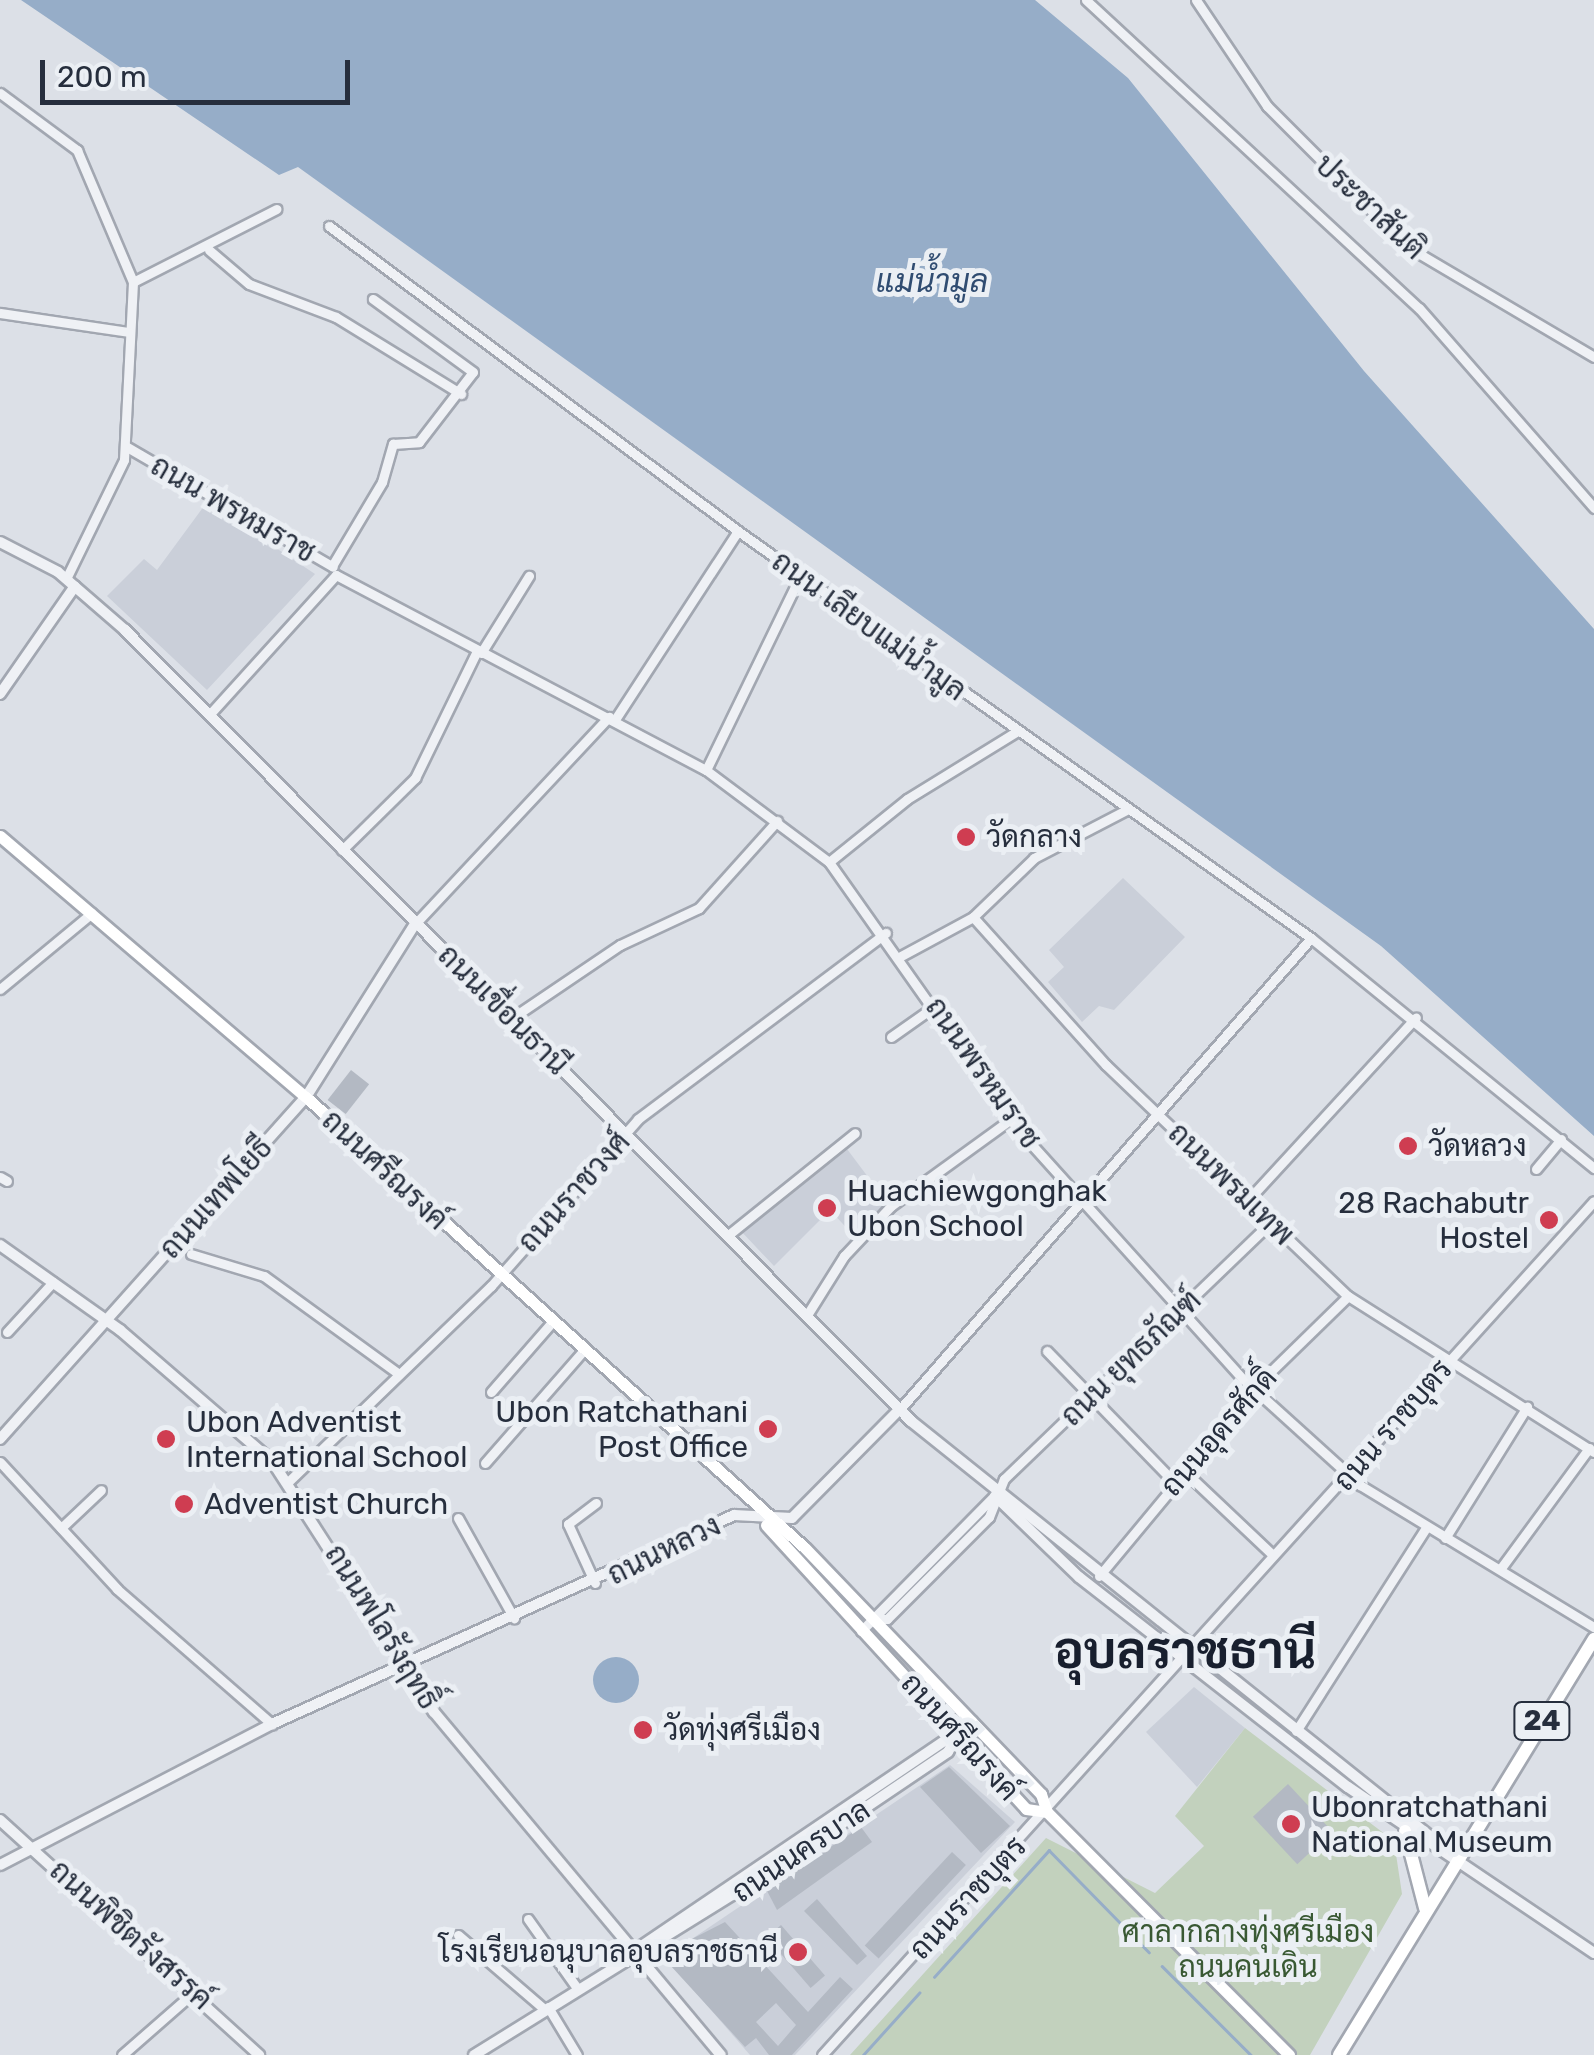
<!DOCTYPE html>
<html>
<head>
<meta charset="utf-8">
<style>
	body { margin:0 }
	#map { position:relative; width:1594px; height:2055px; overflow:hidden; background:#dce0e7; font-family:Rubik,Sarabun,sans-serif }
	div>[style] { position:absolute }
	.built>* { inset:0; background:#cacfd9 }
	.green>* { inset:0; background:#c2d1bd }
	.water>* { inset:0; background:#96adc8 }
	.round { border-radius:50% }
	.stream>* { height:2.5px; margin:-1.25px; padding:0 1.25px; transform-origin:1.25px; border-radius:1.25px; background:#96adc8 }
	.building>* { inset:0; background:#b3b9c3; transform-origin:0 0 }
	.roads { filter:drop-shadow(2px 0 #a2a7b1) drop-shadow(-2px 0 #a2a7b1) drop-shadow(0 2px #a2a7b1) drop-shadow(0 -2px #a2a7b1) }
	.minor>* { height:9px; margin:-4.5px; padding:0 4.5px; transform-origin:4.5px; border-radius:4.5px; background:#eff1f5 }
	.tertiary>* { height:10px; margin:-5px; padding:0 5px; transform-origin:5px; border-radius:5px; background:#eff1f5 }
	.secondary>* { height:11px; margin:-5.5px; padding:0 5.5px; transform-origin:5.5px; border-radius:5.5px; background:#fff }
	.primary>* { height:12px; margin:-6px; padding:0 6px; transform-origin:6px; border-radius:6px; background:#fff }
	.dots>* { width:28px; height:28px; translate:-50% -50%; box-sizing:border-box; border:5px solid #ebeff4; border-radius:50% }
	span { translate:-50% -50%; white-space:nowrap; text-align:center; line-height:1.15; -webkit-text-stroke:10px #ebeff4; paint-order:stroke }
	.shield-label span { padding:2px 8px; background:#ebeff4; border:2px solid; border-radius:8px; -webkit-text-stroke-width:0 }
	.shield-label { font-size:28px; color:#262e3d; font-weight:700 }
	.street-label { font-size:30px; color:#262e3d }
	.poi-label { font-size:30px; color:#262e3d }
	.left { translate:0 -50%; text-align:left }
	.right { translate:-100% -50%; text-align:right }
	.park-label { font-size:30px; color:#395933 }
	.water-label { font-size:32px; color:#304c71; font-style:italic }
	.town-label { font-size:50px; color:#181f2e; font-weight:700 }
	.scale { position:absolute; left:40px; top:60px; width:310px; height:45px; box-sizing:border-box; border:5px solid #262e3d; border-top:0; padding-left:12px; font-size:30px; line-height:35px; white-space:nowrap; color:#262e3d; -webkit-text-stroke:8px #ebeff4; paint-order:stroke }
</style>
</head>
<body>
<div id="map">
	<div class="built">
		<i style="clip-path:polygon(207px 502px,315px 574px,207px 690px,107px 596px,144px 559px,157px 570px)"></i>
		<i style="clip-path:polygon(1123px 878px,1185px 937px,1114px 1010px,1099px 1006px,1082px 1022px,1048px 982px,1064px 967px,1049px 950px)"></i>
		<i style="clip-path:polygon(844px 1145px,889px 1205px,854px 1236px,830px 1210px,774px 1266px,739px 1229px)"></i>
		<i style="clip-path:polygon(1194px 1687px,1245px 1728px,1197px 1787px,1146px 1732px)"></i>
		<i style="clip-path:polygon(950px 1765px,1015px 1822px,795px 2055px,750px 2055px,665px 1957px)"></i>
	</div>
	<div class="green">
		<i style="clip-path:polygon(1245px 1728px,1394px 1841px,1402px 1894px,1310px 2055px,850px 2055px,1046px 1838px,1155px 1893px,1204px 1846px,1175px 1816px)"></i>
	</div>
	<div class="water">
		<i style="clip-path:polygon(21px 0,1035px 0,1128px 78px,1364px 371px,1594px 629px,1594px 1136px,1381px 946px,298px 167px,279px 175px)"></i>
		<i class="round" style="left:593px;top:1657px;width:46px;height:46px"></i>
	</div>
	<div class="stream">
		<i style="left:1162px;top:1966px;width:126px;rotate:45deg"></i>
		<i style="left:934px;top:1977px;width:171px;rotate:-47.8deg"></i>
		<i style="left:1049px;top:1850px;width:143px;rotate:45.6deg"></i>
		<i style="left:863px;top:2055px;width:84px;rotate:-47.9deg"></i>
	</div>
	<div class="building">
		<i style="left:351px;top:1070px;width:23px;height:38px;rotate:38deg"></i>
		<i style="clip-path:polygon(949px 1767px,1010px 1826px,981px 1853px,920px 1787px)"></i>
		<i style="left:1288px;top:1784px;width:65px;height:48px;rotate:47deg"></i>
		<i style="clip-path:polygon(861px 1827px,872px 1842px,777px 1910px,766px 1889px)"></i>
		<i style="left:952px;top:1852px;width:19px;height:128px;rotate:43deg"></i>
		<i style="clip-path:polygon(817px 1899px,867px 1956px,857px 1965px,804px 1911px)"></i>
		<i style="clip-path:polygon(evenodd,725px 1922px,808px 2012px,840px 1977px,853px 1989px,792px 2055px,769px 2055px,756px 2038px,745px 2047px,670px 1965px,684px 1943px,725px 1922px,776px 2003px,796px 2025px,778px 2046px,756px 2022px,776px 2003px)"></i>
		<i style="left:781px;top:1925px;width:67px;height:19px;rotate:49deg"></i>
	</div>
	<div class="roads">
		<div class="minor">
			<i style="left:1086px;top:0;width:454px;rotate:42.8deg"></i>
			<i style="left:1419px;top:308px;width:266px;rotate:48.8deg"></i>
			<i style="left:1196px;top:0;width:128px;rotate:56.2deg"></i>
			<i style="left:1267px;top:106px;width:199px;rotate:45deg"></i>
			<i style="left:1408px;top:247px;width:216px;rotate:30.6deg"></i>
			<i style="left:0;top:93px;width:96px;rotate:36.5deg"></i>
			<i style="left:77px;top:150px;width:143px;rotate:67deg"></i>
			<i style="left:133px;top:282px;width:178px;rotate:92.9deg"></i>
			<i style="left:124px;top:460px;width:132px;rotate:116deg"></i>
			<i style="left:329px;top:226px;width:510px;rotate:36.71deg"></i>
			<i style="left:738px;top:531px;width:703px;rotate:35.39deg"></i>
			<i style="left:1311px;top:938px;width:365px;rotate:39.1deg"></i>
			<i style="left:209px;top:250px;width:52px;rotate:40.4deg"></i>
			<i style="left:249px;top:284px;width:93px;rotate:20.8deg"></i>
			<i style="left:336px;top:317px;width:147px;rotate:31.6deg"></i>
			<i style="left:133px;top:282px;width:161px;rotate:-27deg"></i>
			<i style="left:0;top:313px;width:130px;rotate:8.4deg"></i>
			<i style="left:127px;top:447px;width:238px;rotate:30.2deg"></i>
			<i style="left:332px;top:566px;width:98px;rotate:-59.2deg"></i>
			<i style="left:382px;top:482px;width:40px;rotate:-74deg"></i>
			<i style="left:393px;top:444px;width:26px;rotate:-4deg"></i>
			<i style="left:419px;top:442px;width:88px;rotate:-52.4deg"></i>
			<i style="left:473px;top:372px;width:124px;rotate:-143.9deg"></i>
			<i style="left:336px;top:575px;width:418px;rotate:27.8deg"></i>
			<i style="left:706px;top:770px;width:154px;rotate:36.8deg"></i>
			<i style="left:829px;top:862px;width:323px;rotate:54.8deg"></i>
			<i style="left:1015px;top:1126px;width:341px;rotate:48deg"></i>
			<i style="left:1243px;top:1379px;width:158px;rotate:42.2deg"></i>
			<i style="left:1360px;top:1485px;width:274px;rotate:31.3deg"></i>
			<i style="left:481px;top:653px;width:91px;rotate:-58.1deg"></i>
			<i style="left:209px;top:715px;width:189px;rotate:-47.8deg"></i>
			<i style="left:614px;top:721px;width:227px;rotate:-56.9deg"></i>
			<i style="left:706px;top:770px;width:216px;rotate:-64.1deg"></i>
			<i style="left:342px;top:850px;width:103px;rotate:-44.6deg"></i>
			<i style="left:415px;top:778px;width:141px;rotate:-64deg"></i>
			<i style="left:829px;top:862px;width:100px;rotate:-38.9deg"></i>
			<i style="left:907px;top:799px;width:128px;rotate:-31.6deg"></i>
			<i style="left:973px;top:917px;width:85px;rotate:-44deg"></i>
			<i style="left:1034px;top:858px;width:106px;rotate:-27.5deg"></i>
			<i style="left:415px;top:924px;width:284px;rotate:-46.9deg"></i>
			<i style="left:901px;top:956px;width:82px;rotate:-28.4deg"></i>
			<i style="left:973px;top:917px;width:199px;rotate:48.1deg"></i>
			<i style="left:1106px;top:1065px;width:335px;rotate:43.7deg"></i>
			<i style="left:1348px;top:1296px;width:291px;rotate:32.4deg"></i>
			<i style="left:0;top:989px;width:119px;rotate:-39.6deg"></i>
			<i style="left:512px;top:1018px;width:130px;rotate:-34.1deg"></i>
			<i style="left:620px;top:945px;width:87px;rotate:-25.1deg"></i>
			<i style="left:699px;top:908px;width:117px;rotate:-48.1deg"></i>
			<i style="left:891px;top:1037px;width:54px;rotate:-35.2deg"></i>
			<i style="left:1536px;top:1169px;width:39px;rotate:-50deg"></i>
			<i style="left:0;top:1177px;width:8px;rotate:30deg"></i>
			<i style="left:1248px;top:1200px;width:248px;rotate:-47.4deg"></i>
			<i style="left:727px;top:1236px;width:164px;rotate:-38.8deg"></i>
			<i style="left:191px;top:1254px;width:76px;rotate:16.8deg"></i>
			<i style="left:264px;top:1276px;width:167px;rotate:36deg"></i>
			<i style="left:807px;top:1315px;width:70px;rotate:-57.9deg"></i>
			<i style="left:844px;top:1256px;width:69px;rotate:-46.8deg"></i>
			<i style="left:891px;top:1206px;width:147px;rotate:-35.9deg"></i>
			<i style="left:7px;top:1332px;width:68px;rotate:-47.4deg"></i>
			<i style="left:1047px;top:1351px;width:181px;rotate:45.9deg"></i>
			<i style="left:491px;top:1392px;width:93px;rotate:-48.9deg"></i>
			<i style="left:900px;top:1409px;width:625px;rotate:-48.89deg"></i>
			<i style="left:0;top:1462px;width:173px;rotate:47.3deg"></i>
			<i style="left:117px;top:1589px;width:206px;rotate:41.1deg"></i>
			<i style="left:485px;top:1463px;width:149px;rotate:-48.8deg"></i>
			<i style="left:1183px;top:1470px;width:124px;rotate:43.4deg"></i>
			<i style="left:289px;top:1481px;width:281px;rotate:-44deg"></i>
			<i style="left:491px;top:1286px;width:222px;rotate:-48.6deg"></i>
			<i style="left:638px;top:1119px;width:310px;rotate:-36.9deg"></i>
			<i style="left:458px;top:1518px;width:115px;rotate:60.8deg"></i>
			<i style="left:61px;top:1528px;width:55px;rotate:-43.5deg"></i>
			<i style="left:1445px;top:1538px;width:155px;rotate:-58deg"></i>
			<i style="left:1501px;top:1568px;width:149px;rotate:-53.7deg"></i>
			<i style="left:1099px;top:1576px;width:251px;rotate:-50.3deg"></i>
			<i style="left:1259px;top:1383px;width:124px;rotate:-44.3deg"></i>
			<i style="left:595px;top:1583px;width:65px;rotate:-114.6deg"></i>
			<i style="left:568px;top:1524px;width:35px;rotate:-37deg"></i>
			<i style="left:873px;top:1619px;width:14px"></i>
			<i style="left:887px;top:1619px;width:144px;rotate:-45deg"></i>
			<i style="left:989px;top:1517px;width:41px;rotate:-68.5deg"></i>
			<i style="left:1004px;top:1479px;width:369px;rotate:-43.9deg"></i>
			<i style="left:861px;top:1631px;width:191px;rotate:-45.4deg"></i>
			<i style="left:1296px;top:1731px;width:241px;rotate:-57.4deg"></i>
			<i style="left:528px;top:1919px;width:85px;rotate:54.6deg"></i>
			<i style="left:458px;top:1935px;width:113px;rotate:40.7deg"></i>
			<i style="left:548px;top:2007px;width:56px;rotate:58.9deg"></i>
			<i style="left:122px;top:2055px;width:97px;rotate:-41.2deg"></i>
			<i style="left:822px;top:2055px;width:1151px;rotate:-47.89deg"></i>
		</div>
		<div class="tertiary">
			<i style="left:0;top:542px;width:65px;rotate:27.3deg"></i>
			<i style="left:58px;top:572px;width:89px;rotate:40.9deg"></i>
			<i style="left:125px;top:630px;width:1115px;rotate:45.18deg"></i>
			<i style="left:911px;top:1421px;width:699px;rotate:38.67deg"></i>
			<i style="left:0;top:694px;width:131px;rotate:-55.2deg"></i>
			<i style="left:0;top:1245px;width:147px;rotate:35.3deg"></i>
			<i style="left:120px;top:1330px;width:201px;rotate:40.8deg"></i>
			<i style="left:272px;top:1461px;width:299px;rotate:57.2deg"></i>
			<i style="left:434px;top:1712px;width:447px;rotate:50.1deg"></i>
			<i style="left:0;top:1439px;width:459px;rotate:-48.2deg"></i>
			<i style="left:306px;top:1097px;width:204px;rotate:-57.8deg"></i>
			<i style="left:995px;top:1496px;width:117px;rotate:44deg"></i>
			<i style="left:1079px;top:1577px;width:341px;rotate:38deg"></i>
			<i style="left:1348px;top:1787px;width:297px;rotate:34deg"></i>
			<i style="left:0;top:1820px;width:350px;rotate:42.2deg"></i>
			<i style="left:0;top:1865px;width:306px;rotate:-27.4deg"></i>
			<i style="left:272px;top:1724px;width:507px;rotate:-24.34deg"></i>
			<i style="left:734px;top:1515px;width:58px;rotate:3deg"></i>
			<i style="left:792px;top:1518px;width:153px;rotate:-45.3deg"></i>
			<i style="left:637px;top:1949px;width:405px;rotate:-34.1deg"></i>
			<i style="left:474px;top:2055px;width:362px;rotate:-31.8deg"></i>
			<i style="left:782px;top:1864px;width:200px;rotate:-34deg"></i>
			<i style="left:948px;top:1752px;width:19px;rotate:-62deg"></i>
		</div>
		<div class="secondary">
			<i style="left:0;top:836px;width:402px;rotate:40.5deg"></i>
			<i style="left:306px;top:1097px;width:673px;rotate:42.11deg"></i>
			<i style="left:805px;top:1548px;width:341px;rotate:46.2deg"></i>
			<i style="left:1041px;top:1794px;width:19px;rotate:72deg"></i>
			<i style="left:1047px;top:1812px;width:343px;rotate:45.1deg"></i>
			<i style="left:766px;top:1525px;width:385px;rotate:47.5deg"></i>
			<i style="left:1026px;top:1809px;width:21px;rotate:8deg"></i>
		</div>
		<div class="primary">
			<i style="left:1405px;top:1831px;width:80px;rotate:75.4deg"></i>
			<i style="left:1339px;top:2055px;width:488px;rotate:-58.5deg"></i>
		</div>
	</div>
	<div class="dots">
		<i style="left:966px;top:837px;background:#cf3d51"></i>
		<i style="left:1408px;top:1146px;background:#cf3d51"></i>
		<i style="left:827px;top:1208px;background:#cf3d51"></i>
		<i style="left:1549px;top:1220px;background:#cf3d51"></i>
		<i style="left:768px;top:1429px;background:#cf3d51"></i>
		<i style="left:166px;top:1439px;background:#cf3d51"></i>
		<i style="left:184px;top:1504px;background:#cf3d51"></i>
		<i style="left:643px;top:1730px;background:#cf3d51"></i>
		<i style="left:1291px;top:1824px;background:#cf3d51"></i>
		<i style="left:798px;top:1952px;background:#cf3d51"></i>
	</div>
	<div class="shield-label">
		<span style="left:1542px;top:1721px">24</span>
	</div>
	<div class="street-label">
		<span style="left:1370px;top:207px;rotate:43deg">ประชาสันติ</span>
		<span style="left:233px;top:509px;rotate:30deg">ถนน พรหมราช</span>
		<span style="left:869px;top:626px;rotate:36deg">ถนน เลียบแม่น้ำมูล</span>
		<span style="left:503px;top:1010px;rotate:45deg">ถนนเขื่อนธานี</span>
		<span style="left:983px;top:1073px;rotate:55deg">ถนนพรหมราช</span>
		<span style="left:385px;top:1170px;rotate:43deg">ถนนศรีณรงค์</span>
		<span style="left:1231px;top:1184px;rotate:44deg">ถนนพรมเทพ</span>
		<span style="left:574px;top:1192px;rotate:-48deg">ถนนราชวงศ์</span>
		<span style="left:216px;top:1198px;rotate:-48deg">ถนนเทพโยธี</span>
		<span style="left:1131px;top:1358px;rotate:-44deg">ถนน ยุทธภัณฑ์</span>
		<span style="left:1393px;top:1425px;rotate:-49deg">ถนน ราชบุตร</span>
		<span style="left:1219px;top:1432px;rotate:-49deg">ถนนอุดรศักดิ์</span>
		<span style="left:664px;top:1550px;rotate:-26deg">ถนนหลวง</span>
		<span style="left:382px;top:1627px;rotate:58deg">ถนนพโลรังฤทธิ์</span>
		<span style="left:960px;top:1737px;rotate:48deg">ถนนศรีณรงค์</span>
		<span style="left:801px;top:1851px;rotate:-34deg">ถนนนครบาล</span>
		<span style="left:968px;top:1898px;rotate:-47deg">ถนนราชบุตร</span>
		<span style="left:131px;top:1935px;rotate:42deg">ถนนพิชิตรังสรรค์</span>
	</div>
	<div class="poi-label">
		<span class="left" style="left:986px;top:837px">วัดกลาง</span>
		<span class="left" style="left:1428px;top:1146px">วัดหลวง</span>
		<span class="left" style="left:847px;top:1208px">Huachiewgonghak<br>Ubon School</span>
		<span class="right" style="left:1529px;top:1220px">28 Rachabutr<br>Hostel</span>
		<span class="right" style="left:748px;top:1429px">Ubon Ratchathani<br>Post Office</span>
		<span class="left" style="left:186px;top:1439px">Ubon Adventist<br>International School</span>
		<span class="left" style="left:204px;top:1504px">Adventist Church</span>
		<span class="left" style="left:663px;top:1730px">วัดทุ่งศรีเมือง</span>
		<span class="left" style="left:1311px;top:1824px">Ubonratchathani<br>National Museum</span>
		<span class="right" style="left:778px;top:1952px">โรงเรียนอนุบาลอุบลราชธานี</span>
	</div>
	<div class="park-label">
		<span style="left:1248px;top:1949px">ศาลากลางทุ่งศรีเมือง<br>ถนนคนเดิน</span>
	</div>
	<div class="water-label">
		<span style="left:932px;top:281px">แม่น้ำมูล</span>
	</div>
	<div class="town-label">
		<span style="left:1185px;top:1652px">อุบลราชธานี</span>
	</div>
	<div class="scale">200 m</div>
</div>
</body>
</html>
